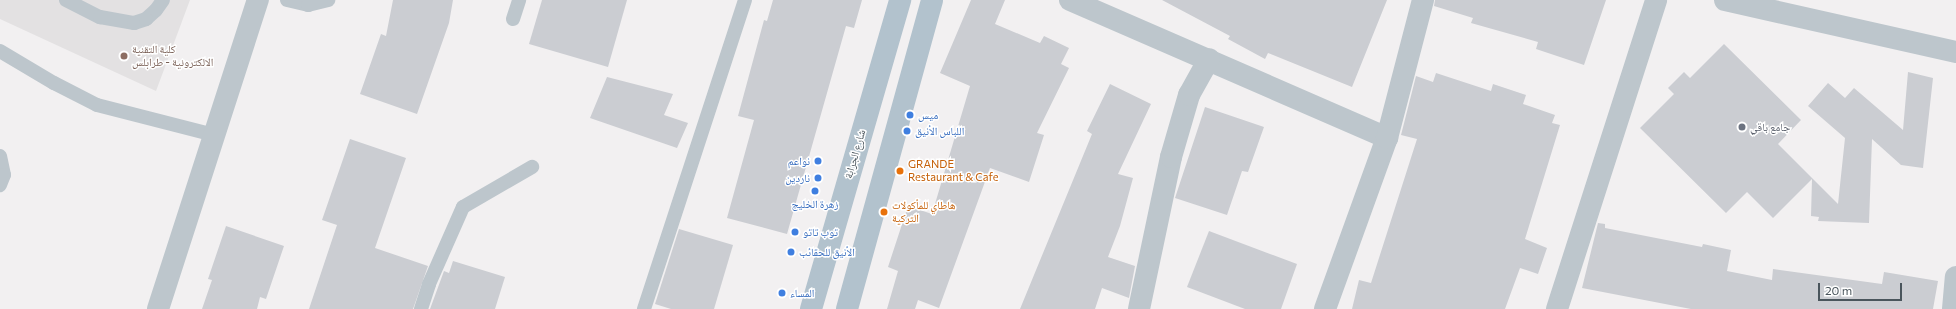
<!DOCTYPE html>
<html>
<head>
<meta charset="utf-8">
<style>
	body { margin:0 }
	#map { position:relative; width:1956px; height:309px; overflow:hidden; background:#f2f0f1; font-family:Commissioner,"Noto Naskh Arabic",sans-serif }
	div>[style] { position:absolute }
	.education>* { inset:0; background:#e3e1e2 }
	.building>* { inset:0; background:#cbcdd2 }
	.lane>* { height:14px; margin:-7px; padding:0 7px; transform-origin:7px; border-radius:7px; background:#bdc6cc }
	.street>* { height:22px; margin:-11px; padding:0 11px; transform-origin:11px; border-radius:11px; background:#bdc6cc }
	.primary>* { height:22px; margin:-11px; padding:0 11px; transform-origin:11px; border-radius:11px; background:#b2c2cd }
	.dots>* { width:11px; height:11px; translate:-50% -50%; box-sizing:border-box; border:2px solid #fff; border-radius:50% }
	span { translate:-50% -50%; white-space:nowrap; text-align:center; line-height:1.15; -webkit-text-stroke:3px #fff; paint-order:stroke }
	.education-label { font-size:11px; color:#785e54 }
	.left { translate:0 -50%; text-align:left }
	.shop-label { font-size:11px; color:#366cbe }
	.right { translate:-100% -50%; text-align:right }
	.worship-label { font-size:11px; color:#5b616d }
	.street-label { font-size:11px; color:#4a555c }
	.food-label { font-size:11px; color:#c56008 }
	.scale { position:absolute; left:1818px; top:283px; width:84px; height:18px; box-sizing:border-box; border:2px solid #4a555c; border-top:0; padding-left:5px; font-size:12px; line-height:14px; white-space:nowrap; color:#4a555c; -webkit-text-stroke:3px #fff; paint-order:stroke }
</style>
</head>
<body>
<div id="map">
	<div class="education">
		<i style="clip-path:polygon(0 0,190px 0,156px 91px,0 19px)"></i>
	</div>
	<div class="building">
		<i style="clip-path:polygon(393px 0,453px 0,449px 23px,417px 114px,360px 94px,381px 34px,386px 36px)"></i>
		<i style="clip-path:polygon(542px 0,627px 0,608px 67px,529px 44px)"></i>
		<i style="clip-path:polygon(773px 0,862px 0,854px 28px,846px 26px,787px 234px,727px 218px,754px 120px,738px 116px,764px 20px,767px 21px)"></i>
		<i style="clip-path:polygon(971px 0,1005px 0,995px 24px,1040px 43px,1044px 36px,1069px 48px,1061px 64px,1069px 68px,1037px 133px,1044px 135px,1029px 182px,990px 168px,939px 308px,918px 300px,915px 309px,887px 309px,898px 271px,888px 267px,908px 206px,932px 214px,970px 86px,940px 73px)"></i>
		<i style="clip-path:polygon(1162px 0,1387px 0,1352px 87px,1268px 53px,1265px 59px,1228px 39px,1230px 36px)"></i>
		<i style="clip-path:polygon(1435px 0,1606px 0,1584px 65px,1536px 49px,1538px 42px,1471px 23px,1473px 18px,1434px 6px)"></i>
		<i style="clip-path:polygon(1724px 44px,1801px 120px,1778px 144px,1838px 204px,1845px 138px,1808px 106px,1828px 83px,1845px 98px,1854px 88px,1903px 130px,1908px 72px,1933px 78px,1923px 168px,1901px 165px,1872px 139px,1869px 223px,1818px 221px,1819px 217px,1811px 216px,1812px 179px,1773px 218px,1747px 192px,1726px 213px,1640px 128px,1674px 94px,1668px 88px,1684px 72px,1690px 78px)"></i>
		<i style="clip-path:polygon(1436px 73px,1491px 91px,1493px 84px,1526px 95px,1523px 104px,1555px 115px,1552px 123px,1560px 125px,1525px 239px,1547px 248px,1538px 274px,1520px 268px,1505px 309px,1352px 309px,1359px 280px,1371px 283px,1417px 139px,1401px 135px,1416px 76px,1433px 82px)"></i>
		<i style="clip-path:polygon(607px 77px,673px 94px,664px 115px,688px 123px,677px 148px,590px 118px)"></i>
		<i style="clip-path:polygon(1110px 84px,1151px 104px,1118px 174px,1133px 178px,1120px 226px,1108px 257px,1135px 266px,1129px 298px,1102px 288px,1095px 309px,1020px 309px,1092px 134px,1087px 131px)"></i>
		<i style="clip-path:polygon(1205px 107px,1264px 127px,1248px 172px,1242px 171px,1227px 215px,1175px 198px)"></i>
		<i style="clip-path:polygon(350px 139px,406px 158px,375px 248px,428px 266px,413px 309px,309px 309px,337px 225px,322px 220px)"></i>
		<i style="clip-path:polygon(1598px 223px,1605px 224px,1605px 228px,1702px 247px,1703px 244px,1731px 250px,1727px 271px,1772px 280px,1773px 269px,1882px 284px,1884px 272px,1938px 281px,1933px 309px,1691px 309px,1582px 288px)"></i>
		<i style="clip-path:polygon(226px 226px,284px 246px,266px 299px,260px 297px,257px 309px,202px 309px,212px 280px,208px 279px)"></i>
		<i style="clip-path:polygon(679px 229px,733px 245px,714px 309px,671px 309px,655px 304px)"></i>
		<i style="clip-path:polygon(1209px 231px,1297px 264px,1281px 309px,1245px 309px,1187px 287px)"></i>
		<i style="clip-path:polygon(453px 261px,505px 277px,495px 309px,430px 309px,444px 271px,449px 273px)"></i>
	</div>
	<div class="lane">
		<i style="left:66px;top:0;width:38px;rotate:27deg"></i>
		<i style="left:100px;top:17px;width:35px;rotate:10deg"></i>
		<i style="left:134px;top:23px;width:13px;rotate:-18deg"></i>
		<i style="left:146px;top:19px;width:13px;rotate:-42deg"></i>
		<i style="left:156px;top:10px;width:12px;rotate:-55deg"></i>
		<i style="left:287px;top:0;width:22px;rotate:13deg"></i>
		<i style="left:308px;top:5px;width:21px;rotate:-14deg"></i>
		<i style="left:513px;top:19px;width:20px;rotate:-72deg"></i>
		<i style="left:0;top:51px;width:63px;rotate:30.7deg"></i>
		<i style="left:54px;top:83px;width:48px;rotate:27.1deg"></i>
		<i style="left:97px;top:105px;width:121px;rotate:14.4deg"></i>
		<i style="left:0;top:156px;width:19px;rotate:78deg"></i>
		<i style="left:4px;top:175px;width:11px;rotate:112deg"></i>
		<i style="left:421px;top:309px;width:26px;rotate:-72deg"></i>
		<i style="left:429px;top:284px;width:84px;rotate:-66.2deg"></i>
		<i style="left:463px;top:207px;width:80px;rotate:-30.1deg"></i>
		<i style="left:644px;top:309px;width:325px;rotate:-71.9deg"></i>
	</div>
	<div class="street">
		<i style="left:1070px;top:0;width:346px;rotate:23.5deg"></i>
		<i style="left:1725px;top:0;width:237px;rotate:12.7deg"></i>
		<i style="left:158px;top:309px;width:325px;rotate:-72.1deg"></i>
		<i style="left:1139px;top:309px;width:155px;rotate:-78.1deg"></i>
		<i style="left:1171px;top:157px;width:65px;rotate:-73.8deg"></i>
		<i style="left:1189px;top:95px;width:41px;rotate:-60.9deg"></i>
		<i style="left:1325px;top:309px;width:182px;rotate:-70.1deg"></i>
		<i style="left:1387px;top:138px;width:143px;rotate:-75.4deg"></i>
		<i style="left:1557px;top:309px;width:324px;rotate:-72.2deg"></i>
		<i style="left:1953px;top:309px;width:32px;rotate:-85deg"></i>
	</div>
	<div class="primary">
		<i style="left:811px;top:309px;width:322px;rotate:-73.9deg"></i>
		<i style="left:847px;top:309px;width:320px;rotate:-74.6deg"></i>
	</div>
	<div class="dots">
		<i style="left:124px;top:56px;background:#8d6e63"></i>
		<i style="left:910px;top:115px;background:#3f7fe0"></i>
		<i style="left:1742px;top:127px;background:#6b7280"></i>
		<i style="left:907px;top:131px;background:#3f7fe0"></i>
		<i style="left:818px;top:161px;background:#3f7fe0"></i>
		<i style="left:900px;top:171px;background:#e8710a"></i>
		<i style="left:818px;top:178px;background:#3f7fe0"></i>
		<i style="left:815px;top:191px;background:#3f7fe0"></i>
		<i style="left:884px;top:212px;background:#e8710a"></i>
		<i style="left:795px;top:232px;background:#3f7fe0"></i>
		<i style="left:791px;top:252px;background:#3f7fe0"></i>
		<i style="left:782px;top:293px;background:#3f7fe0"></i>
	</div>
	<div class="education-label">
		<span class="left" style="left:132px;top:56px">كلية التقنية<br>الالكترونية - طرابلس</span>
	</div>
	<div class="shop-label">
		<span class="left" style="left:918px;top:115px">ميس</span>
		<span class="left" style="left:915px;top:131px">اللباس الأنيق</span>
		<span class="right" style="left:810px;top:161px">نواعم</span>
		<span class="right" style="left:810px;top:178px">ناردين</span>
		<span style="left:815px;top:204px">زهرة الخليج</span>
		<span class="left" style="left:803px;top:232px">توب تاتو</span>
		<span class="left" style="left:799px;top:252px">الأنيق للحقائب</span>
		<span class="left" style="left:790px;top:293px">المساء</span>
	</div>
	<div class="worship-label">
		<span class="left" style="left:1750px;top:127px">جامع باقي</span>
	</div>
	<div class="street-label">
		<span style="left:855px;top:154px;rotate:-74deg">شارع الجرابة</span>
	</div>
	<div class="food-label">
		<span class="left" style="left:908px;top:171px">GRANDE<br>Restaurant &amp; Cafe</span>
		<span class="left" style="left:892px;top:212px">هاطاي للمأكولات<br>التركية</span>
	</div>
	<div class="scale">20 m</div>
</div>
</body>
</html>
